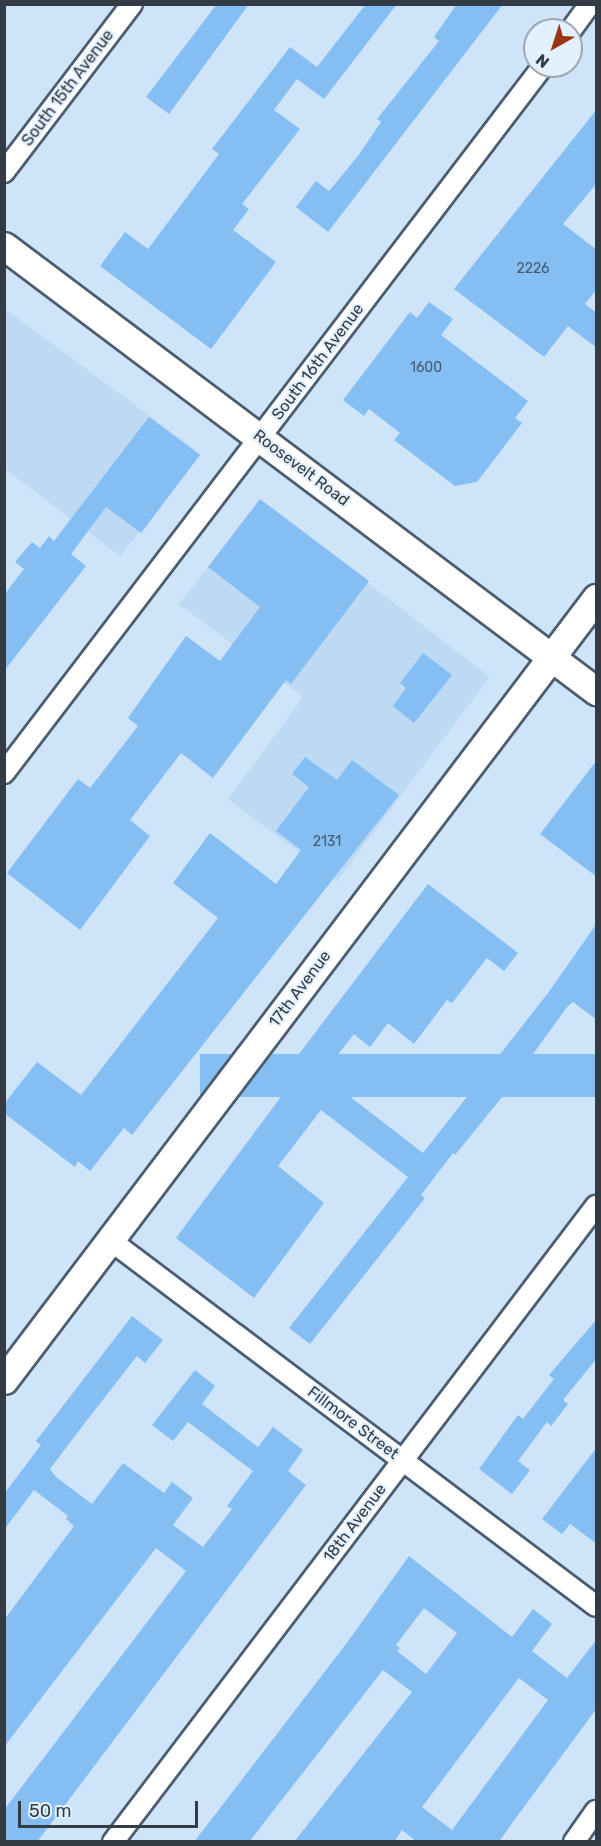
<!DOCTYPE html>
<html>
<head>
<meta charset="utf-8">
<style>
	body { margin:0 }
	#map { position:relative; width:601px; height:1846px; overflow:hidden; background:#cee4f9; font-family:Rubik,sans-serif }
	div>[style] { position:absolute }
	.built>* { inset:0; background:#bdd9f3 }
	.building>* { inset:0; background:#85bef3; transform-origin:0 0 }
	.roads { filter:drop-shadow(2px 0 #4b5d6f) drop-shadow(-2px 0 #4b5d6f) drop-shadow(0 2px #4b5d6f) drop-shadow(0 -2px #4b5d6f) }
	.street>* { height:20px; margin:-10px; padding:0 10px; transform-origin:10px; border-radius:10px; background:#fff }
	.secondary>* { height:27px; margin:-13.5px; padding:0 13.5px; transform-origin:13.5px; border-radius:13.5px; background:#fff }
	span { translate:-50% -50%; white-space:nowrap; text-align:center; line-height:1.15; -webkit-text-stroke:4.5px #e3f0fd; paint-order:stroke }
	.number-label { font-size:14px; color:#485c70 }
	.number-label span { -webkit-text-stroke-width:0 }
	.street-label { font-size:16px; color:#333c44 }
	.frame { position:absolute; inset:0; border:6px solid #333c44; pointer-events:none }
	.north { position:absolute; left:523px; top:18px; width:60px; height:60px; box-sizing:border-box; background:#e3f0fd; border:2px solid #9da8b3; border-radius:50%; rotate:219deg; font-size:16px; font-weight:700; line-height:24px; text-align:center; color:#333c44 }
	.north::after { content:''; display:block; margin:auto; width:21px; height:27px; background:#9b3412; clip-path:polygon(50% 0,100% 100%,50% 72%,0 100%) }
	.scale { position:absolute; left:18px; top:1801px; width:180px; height:27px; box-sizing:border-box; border:3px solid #333c44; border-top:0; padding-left:8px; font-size:18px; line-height:21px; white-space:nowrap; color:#333c44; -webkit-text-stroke:4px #e3f0fd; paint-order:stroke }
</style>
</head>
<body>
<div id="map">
	<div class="built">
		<i style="clip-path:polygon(4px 308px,201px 454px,120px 556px,5px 469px)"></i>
		<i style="clip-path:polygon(261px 501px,490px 677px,337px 881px,228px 799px,303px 697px,179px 604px)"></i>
	</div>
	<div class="building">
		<i style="clip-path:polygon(217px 4px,249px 4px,169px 114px,146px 97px)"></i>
		<i style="clip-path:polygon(366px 4px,397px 4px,324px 99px,297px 79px,274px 110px,300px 129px,242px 204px,249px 209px,233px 230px,276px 262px,211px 349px,100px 266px,125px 232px,148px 249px,219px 154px,212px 149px,290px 47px,317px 67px)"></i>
		<i style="clip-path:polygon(457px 4px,503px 4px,328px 232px,296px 207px,316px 181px,329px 191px,358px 156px,381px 122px,377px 119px,439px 41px,434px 37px)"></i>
		<i style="clip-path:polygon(597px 109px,597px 183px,563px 224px,597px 250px,597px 289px,585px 304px,597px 313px,597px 348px,568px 326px,544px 357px,454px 289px)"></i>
		<i style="clip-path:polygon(429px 302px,453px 319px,441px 335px,528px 401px,515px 418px,522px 423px,477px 482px,455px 486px,394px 440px,400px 433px,369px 409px,364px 416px,343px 400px,410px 312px,417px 318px)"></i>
		<i style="clip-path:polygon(149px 417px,200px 455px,141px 533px,106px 507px,71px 554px,86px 566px,4px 671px,4px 595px,24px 569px,15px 562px,32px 542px,40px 548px,49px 536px,54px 541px)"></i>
		<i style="clip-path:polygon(260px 499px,369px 581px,291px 684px,286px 680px,213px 778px,181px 753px,130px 820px,150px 836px,80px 930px,7px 873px,78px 779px,90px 788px,138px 726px,128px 718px,186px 636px,220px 661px,260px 607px,208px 567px)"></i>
		<i style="clip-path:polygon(423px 653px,452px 675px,414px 723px,393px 706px,406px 688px,400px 683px)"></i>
		<i style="clip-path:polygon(305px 757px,337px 780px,352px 760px,399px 795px,132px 1135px,124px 1128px,90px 1171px,78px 1161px,75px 1167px,4px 1113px,4px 1104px,37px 1062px,81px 1095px,218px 918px,173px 883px,210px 833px,276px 884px,301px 850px,276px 831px,309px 787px,292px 774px)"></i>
		<i style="clip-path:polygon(597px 760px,597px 877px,540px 834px)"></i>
		<i style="clip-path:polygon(428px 884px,518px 953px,504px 971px,487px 958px,452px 1003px,447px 1000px,414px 1044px,388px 1023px,370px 1047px,354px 1034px,322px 1075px,423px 1153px,548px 993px,597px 923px,597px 1020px,573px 1002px,567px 1007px,502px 1097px,455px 1155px,453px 1153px,421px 1195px,425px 1198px,310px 1344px,289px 1328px,408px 1177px,321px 1110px,278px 1166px,324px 1203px,254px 1298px,176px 1238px,289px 1086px,280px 1079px)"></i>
		<i style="left:597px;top:1054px;width:43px;height:397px;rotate:90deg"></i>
		<i style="clip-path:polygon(132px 1316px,163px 1340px,145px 1363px,137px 1356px,84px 1424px,50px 1469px,56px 1477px,92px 1504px,123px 1463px,164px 1493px,172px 1482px,193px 1498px,173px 1525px,203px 1547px,232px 1509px,227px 1506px,253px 1471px,188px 1422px,173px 1441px,152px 1425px,195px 1370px,215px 1386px,202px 1404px,258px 1447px,273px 1427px,303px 1450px,288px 1471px,306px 1485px,37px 1842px,4px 1842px,4px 1810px,186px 1571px,156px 1548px,4px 1747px,4px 1620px,74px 1526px,66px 1519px,68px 1516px,34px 1490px,4px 1530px,4px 1494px,41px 1445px,36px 1441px)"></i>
		<i style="clip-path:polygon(597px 1319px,597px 1358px,563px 1400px,568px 1404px,551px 1426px,547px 1422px,518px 1461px,530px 1470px,512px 1494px,479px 1469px,518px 1415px,523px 1419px,554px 1379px,549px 1375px)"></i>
		<i style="clip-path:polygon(597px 1447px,597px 1544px,570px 1524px,562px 1534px,542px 1519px)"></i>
		<i style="clip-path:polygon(evenodd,409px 1556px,512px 1637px,533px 1609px,552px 1624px,532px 1651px,567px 1678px,597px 1639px,597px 1708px,510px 1826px,499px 1842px,417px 1842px,402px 1830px,394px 1842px,294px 1842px,412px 1692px,383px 1670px,249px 1842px,194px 1842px,346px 1644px,409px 1556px,424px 1608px,457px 1633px,426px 1674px,397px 1651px,400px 1648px,396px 1645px,424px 1608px,409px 1556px,519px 1678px,548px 1700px,452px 1830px,422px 1807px,519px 1678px)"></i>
	</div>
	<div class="roads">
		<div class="street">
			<i style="left:571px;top:30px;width:32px;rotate:-54deg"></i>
			<i style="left:4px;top:172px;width:211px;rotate:-52.7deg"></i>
			<i style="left:4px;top:773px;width:889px;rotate:-52.68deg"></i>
			<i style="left:110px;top:1240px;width:608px;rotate:36.98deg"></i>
			<i style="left:113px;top:1842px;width:799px;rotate:-52.79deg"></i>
			<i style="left:574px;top:1842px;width:38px;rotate:-55deg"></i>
		</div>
		<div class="secondary">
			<i style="left:4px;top:246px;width:741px;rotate:36.93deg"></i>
			<i style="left:4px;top:1380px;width:981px;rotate:-52.87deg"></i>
		</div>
	</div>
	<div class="number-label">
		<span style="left:533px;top:269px">2226</span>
		<span style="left:426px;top:368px">1600</span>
		<span style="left:327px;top:842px">2131</span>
	</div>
	<div class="street-label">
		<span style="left:68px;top:88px;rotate:-53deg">South 15th Avenue</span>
		<span style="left:318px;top:362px;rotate:-53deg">South 16th Avenue</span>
		<span style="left:301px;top:468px;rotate:37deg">Roosevelt Road</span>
		<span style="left:300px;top:989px;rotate:-53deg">17th Avenue</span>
		<span style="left:353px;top:1423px;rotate:37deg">Fillmore Street</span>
		<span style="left:355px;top:1523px;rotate:-53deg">18th Avenue</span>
	</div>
	<div class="frame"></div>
	<div class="north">N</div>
	<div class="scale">50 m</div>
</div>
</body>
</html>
